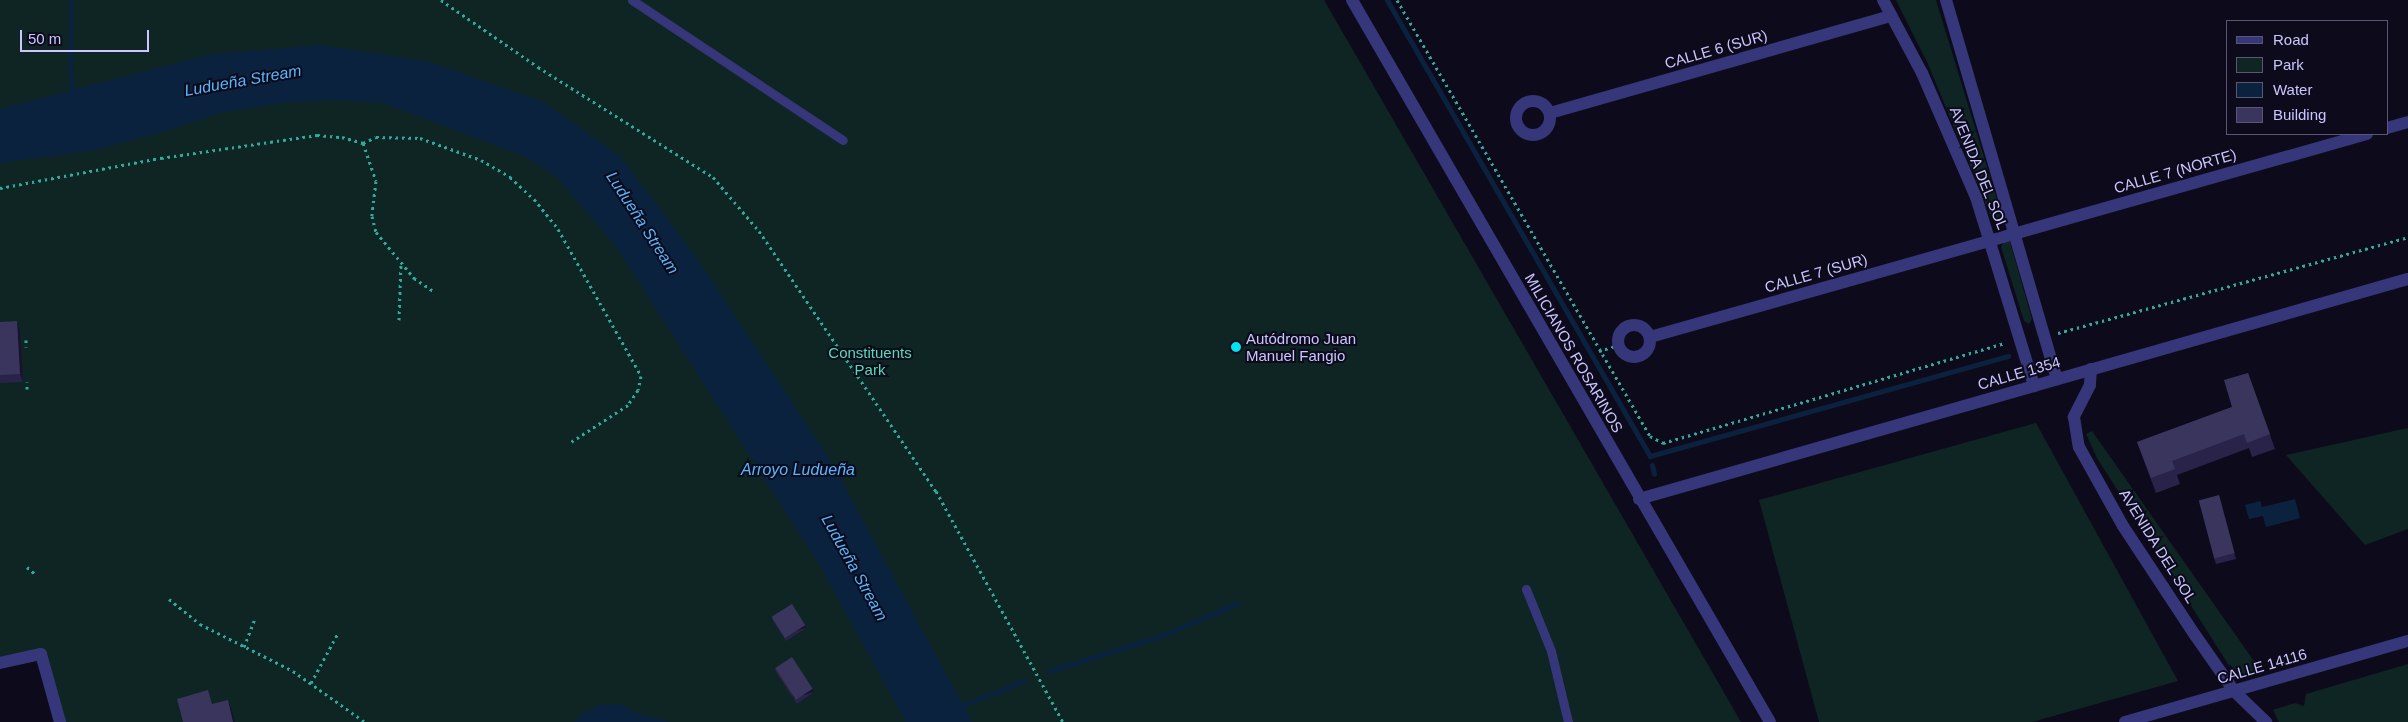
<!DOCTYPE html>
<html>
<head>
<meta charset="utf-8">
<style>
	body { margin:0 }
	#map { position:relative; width:2408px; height:722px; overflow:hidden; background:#0d0b1b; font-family:Helvetica,sans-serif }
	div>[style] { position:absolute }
	.green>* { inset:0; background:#0e2523 }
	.water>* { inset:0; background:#0b223f }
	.stream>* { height:5px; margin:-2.5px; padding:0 2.5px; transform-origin:2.5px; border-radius:2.5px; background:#0b223f }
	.path>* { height:3px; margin-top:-1.5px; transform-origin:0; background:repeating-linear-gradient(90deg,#2dac9e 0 2.5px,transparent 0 6.5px) }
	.service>* { height:9px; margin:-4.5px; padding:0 4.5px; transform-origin:4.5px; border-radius:4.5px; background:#36377a }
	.minor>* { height:12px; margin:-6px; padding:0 6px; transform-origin:6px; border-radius:6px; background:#36377a }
	.minor>.ring { margin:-6px; padding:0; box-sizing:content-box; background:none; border:12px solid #36377a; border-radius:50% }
	.wall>* { inset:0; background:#29234a }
	.shaded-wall>* { inset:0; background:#17122f; transform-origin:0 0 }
	.building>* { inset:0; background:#3a355d; transform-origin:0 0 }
	.dots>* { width:14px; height:14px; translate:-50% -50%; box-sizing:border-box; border:2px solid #0d0b1b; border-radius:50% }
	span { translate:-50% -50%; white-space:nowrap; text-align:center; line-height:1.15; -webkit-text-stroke:4px #0d0b1b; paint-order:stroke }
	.street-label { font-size:15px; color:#cac6ff }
	.poi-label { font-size:15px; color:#cac6ff }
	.left { translate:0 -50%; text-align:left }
	.park-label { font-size:15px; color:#54ddb4 }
	.water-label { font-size:16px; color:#55b7fe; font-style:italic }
	.legend { position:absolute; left:2226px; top:20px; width:162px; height:115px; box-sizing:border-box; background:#0d0b1b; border:1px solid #595676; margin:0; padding:6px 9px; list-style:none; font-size:15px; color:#cac6ff }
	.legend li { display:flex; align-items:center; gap:10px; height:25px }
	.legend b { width:25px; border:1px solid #595676 }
	.scale { position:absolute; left:20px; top:30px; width:129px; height:22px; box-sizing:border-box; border:2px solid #cac6ff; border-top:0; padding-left:6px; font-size:15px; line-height:18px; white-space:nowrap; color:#cac6ff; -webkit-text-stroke:4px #0d0b1b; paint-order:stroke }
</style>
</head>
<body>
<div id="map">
	<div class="green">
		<i style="clip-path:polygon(0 0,1324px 0,1741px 722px,60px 722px,41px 654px,0 663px)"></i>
		<i style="clip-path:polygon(1896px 0,1936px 0,2002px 216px,2000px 222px,1992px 219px,1928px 64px)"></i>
		<i style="clip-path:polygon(2004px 241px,2010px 242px,2032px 319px,2029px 324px,2024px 321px,2001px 247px)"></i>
		<i style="clip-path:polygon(2036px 423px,2178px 681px,2032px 722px,1819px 722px,1759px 500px)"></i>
		<i style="clip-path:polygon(2408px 428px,2408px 529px,2365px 545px,2286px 455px)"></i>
		<i style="clip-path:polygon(2092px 431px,2256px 664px,2259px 673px,2238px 675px,2230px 667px,2097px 458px,2086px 434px)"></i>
		<i style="clip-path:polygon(2408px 664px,2408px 722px,2279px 722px,2273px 710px,2295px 703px,2304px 706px,2306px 694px)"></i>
	</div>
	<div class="water">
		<i style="clip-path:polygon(320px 45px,427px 61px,543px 102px,620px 156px,696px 257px,829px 458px,972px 722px,906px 722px,817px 561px,617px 248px,557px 177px,524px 156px,383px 103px,335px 100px,283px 103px,219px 113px,160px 133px,91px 151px,0 163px,0 109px,211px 54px)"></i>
		<i style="clip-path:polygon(2295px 499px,2300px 518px,2266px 527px,2263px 516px,2249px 519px,2245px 505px,2260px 501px,2262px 507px)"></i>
		<i style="clip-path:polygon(622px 704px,636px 713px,671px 722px,574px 722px,585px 712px,600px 705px)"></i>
	</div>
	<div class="stream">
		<i style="left:71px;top:0;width:69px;rotate:90.8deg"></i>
		<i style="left:70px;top:69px;width:25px;rotate:83deg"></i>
		<i style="left:1387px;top:0;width:526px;rotate:60.03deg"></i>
		<i style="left:1650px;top:456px;width:372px;rotate:-15.6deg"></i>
		<i style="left:1652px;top:465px;width:9px;rotate:77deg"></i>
		<i style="left:1049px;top:671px;width:117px;rotate:-17.4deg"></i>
		<i style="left:1161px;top:636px;width:84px;rotate:-23.2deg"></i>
		<i style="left:957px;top:707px;width:72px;rotate:-21.2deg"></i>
	</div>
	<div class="path">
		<i style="left:441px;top:0;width:118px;rotate:34.6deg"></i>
		<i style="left:538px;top:67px;width:207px;rotate:32.2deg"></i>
		<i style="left:713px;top:177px;width:71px;rotate:49.6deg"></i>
		<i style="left:759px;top:231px;width:315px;rotate:55.8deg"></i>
		<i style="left:936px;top:491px;width:264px;rotate:61.2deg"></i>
		<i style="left:1397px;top:0;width:504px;rotate:59.87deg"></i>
		<i style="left:1650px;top:436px;width:15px;rotate:28deg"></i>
		<i style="left:1663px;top:443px;width:357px;rotate:-16.3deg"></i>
		<i style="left:363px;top:143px;width:40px;rotate:71.1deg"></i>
		<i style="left:376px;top:181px;width:35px;rotate:97deg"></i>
		<i style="left:372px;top:216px;width:16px;rotate:76deg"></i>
		<i style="left:376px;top:232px;width:60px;rotate:50.4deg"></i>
		<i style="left:414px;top:278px;width:25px;rotate:34deg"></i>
		<i style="left:0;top:188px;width:164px;rotate:-10.6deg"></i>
		<i style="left:161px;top:158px;width:158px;rotate:-8.4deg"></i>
		<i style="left:317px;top:135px;width:25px;rotate:5deg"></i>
		<i style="left:342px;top:137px;width:22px;rotate:16deg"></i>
		<i style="left:363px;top:143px;width:14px;rotate:-25deg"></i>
		<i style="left:376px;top:137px;width:44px;rotate:1.3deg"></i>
		<i style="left:420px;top:138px;width:65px;rotate:19.8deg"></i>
		<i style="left:481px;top:160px;width:34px;rotate:30deg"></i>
		<i style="left:510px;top:177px;width:33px;rotate:43deg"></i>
		<i style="left:534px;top:199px;width:38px;rotate:51deg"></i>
		<i style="left:558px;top:229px;width:169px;rotate:60.5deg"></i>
		<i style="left:641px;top:376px;width:14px;rotate:102deg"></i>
		<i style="left:638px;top:390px;width:18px;rotate:124deg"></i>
		<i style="left:628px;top:405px;width:68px;rotate:147deg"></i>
		<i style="left:399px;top:320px;width:57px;rotate:-88deg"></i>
		<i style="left:2058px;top:333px;width:363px;rotate:-15.3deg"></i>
		<i style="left:26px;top:340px;width:7px;rotate:90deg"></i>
		<i style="left:1599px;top:351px;width:21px;rotate:-17deg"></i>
		<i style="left:27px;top:389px;width:7px;rotate:-90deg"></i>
		<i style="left:27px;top:567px;width:11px;rotate:41deg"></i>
		<i style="left:169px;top:599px;width:40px;rotate:39deg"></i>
		<i style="left:200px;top:624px;width:104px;rotate:26.8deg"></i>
		<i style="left:293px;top:671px;width:88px;rotate:35.3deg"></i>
		<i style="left:244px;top:647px;width:31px;rotate:-69deg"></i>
		<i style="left:311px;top:683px;width:57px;rotate:-61.6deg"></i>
	</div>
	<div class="service">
		<i style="left:632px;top:0;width:253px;rotate:33.6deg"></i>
		<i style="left:1526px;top:589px;width:67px;rotate:68deg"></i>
		<i style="left:1551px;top:651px;width:73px;rotate:76.5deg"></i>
	</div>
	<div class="minor">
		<i style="left:1352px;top:0;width:834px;rotate:59.93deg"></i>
		<i style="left:1883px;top:0;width:83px;rotate:61.9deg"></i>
		<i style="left:1922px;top:73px;width:135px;rotate:66.5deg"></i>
		<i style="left:1976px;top:197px;width:198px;rotate:72.9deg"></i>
		<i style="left:1946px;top:0;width:395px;rotate:73.7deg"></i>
		<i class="ring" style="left:1516px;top:101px;width:22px;height:22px"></i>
		<i style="left:1550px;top:113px;width:355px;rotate:-15.9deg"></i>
		<i style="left:2387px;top:128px;width:22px;rotate:-16deg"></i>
		<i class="ring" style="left:1618px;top:325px;width:20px;height:20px"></i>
		<i style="left:1650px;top:337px;width:745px;rotate:-15.81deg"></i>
		<i style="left:2091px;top:369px;width:16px;rotate:94deg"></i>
		<i style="left:2090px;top:385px;width:36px;rotate:117deg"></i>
		<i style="left:2074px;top:417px;width:30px;rotate:81deg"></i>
		<i style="left:2079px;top:447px;width:90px;rotate:60.9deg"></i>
		<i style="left:2123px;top:526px;width:131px;rotate:56.6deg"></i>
		<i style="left:2195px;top:635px;width:68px;rotate:55.1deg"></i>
		<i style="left:2234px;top:691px;width:45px;rotate:44.1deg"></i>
		<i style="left:1639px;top:499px;width:800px;rotate:-15.97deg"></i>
		<i style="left:0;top:663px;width:42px;rotate:-12.4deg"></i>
		<i style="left:41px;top:654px;width:71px;rotate:74.4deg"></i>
		<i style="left:2125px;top:722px;width:294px;rotate:-16deg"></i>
	</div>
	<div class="wall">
		<i style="clip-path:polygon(0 322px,20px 330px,23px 382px,0 383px)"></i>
		<i style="clip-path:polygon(2248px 373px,2275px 449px,2252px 457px,2249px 448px,2177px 475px,2180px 484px,2156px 493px,2137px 442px,2232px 407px)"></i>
		<i style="clip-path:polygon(2219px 495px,2236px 559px,2216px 564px,2214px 558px)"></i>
		<i style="clip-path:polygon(772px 618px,806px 628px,786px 641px,773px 621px)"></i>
		<i style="clip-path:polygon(775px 668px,814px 692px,797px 704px,776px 672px)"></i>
	</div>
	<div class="shaded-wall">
		<i style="clip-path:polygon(17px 321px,20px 330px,23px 382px,20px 374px)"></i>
		<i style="clip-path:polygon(2219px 495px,2221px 501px,2236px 559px,2234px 553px)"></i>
		<i style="left:805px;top:625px;width:3px;height:24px;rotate:72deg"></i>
		<i style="left:813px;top:689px;width:3px;height:21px;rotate:72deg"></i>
		<i style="clip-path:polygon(228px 700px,232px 710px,235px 722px,233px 722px)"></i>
	</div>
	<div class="building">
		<i style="clip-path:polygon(17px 321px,20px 374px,0 375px,0 322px)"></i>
		<i style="clip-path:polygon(2248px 373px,2270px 434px,2247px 443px,2244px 434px,2172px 461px,2175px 469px,2151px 478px,2137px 442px,2232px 407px,2224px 380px)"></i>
		<i style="left:2219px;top:495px;width:60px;height:21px;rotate:75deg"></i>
		<i style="left:792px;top:604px;width:25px;height:24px;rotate:58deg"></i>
		<i style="left:792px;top:657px;width:38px;height:20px;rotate:57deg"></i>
		<i style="clip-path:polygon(208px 690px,212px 704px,228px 700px,233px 722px,183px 722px,177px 699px)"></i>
	</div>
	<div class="dots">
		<i style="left:1236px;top:347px;background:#02e2ef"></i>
	</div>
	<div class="street-label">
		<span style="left:1716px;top:49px;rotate:-16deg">CALLE 6 (SUR)</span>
		<span style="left:1979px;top:168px;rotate:68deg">AVENIDA DEL SOL</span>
		<span style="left:2175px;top:171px;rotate:-16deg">CALLE 7 (NORTE)</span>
		<span style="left:1816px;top:273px;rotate:-16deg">CALLE 7 (SUR)</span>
		<span style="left:1574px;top:353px;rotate:60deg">MILICIANOS ROSARINOS</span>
		<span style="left:2019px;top:373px;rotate:-16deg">CALLE 1354</span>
		<span style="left:2158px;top:546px;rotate:58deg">AVENIDA DEL SOL</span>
		<span style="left:2262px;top:666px;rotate:-16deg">CALLE 14116</span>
	</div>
	<div class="poi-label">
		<span class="left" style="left:1246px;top:347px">Autódromo Juan<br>Manuel Fangio</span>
	</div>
	<div class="park-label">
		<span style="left:870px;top:361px">Constituents<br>Park</span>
	</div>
	<div class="water-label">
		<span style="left:243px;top:81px;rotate:-10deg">Ludueña Stream</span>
		<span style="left:642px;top:223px;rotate:57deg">Ludueña Stream</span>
		<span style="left:798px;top:470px">Arroyo Ludueña</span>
		<span style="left:854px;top:568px;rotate:61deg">Ludueña Stream</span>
	</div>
	<ul class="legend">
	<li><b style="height:6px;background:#36377a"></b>Road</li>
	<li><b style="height:14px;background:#0e2523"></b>Park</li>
	<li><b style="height:14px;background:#0b223f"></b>Water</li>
	<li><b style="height:14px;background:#3a355d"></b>Building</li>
	</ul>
	<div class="scale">50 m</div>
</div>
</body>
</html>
